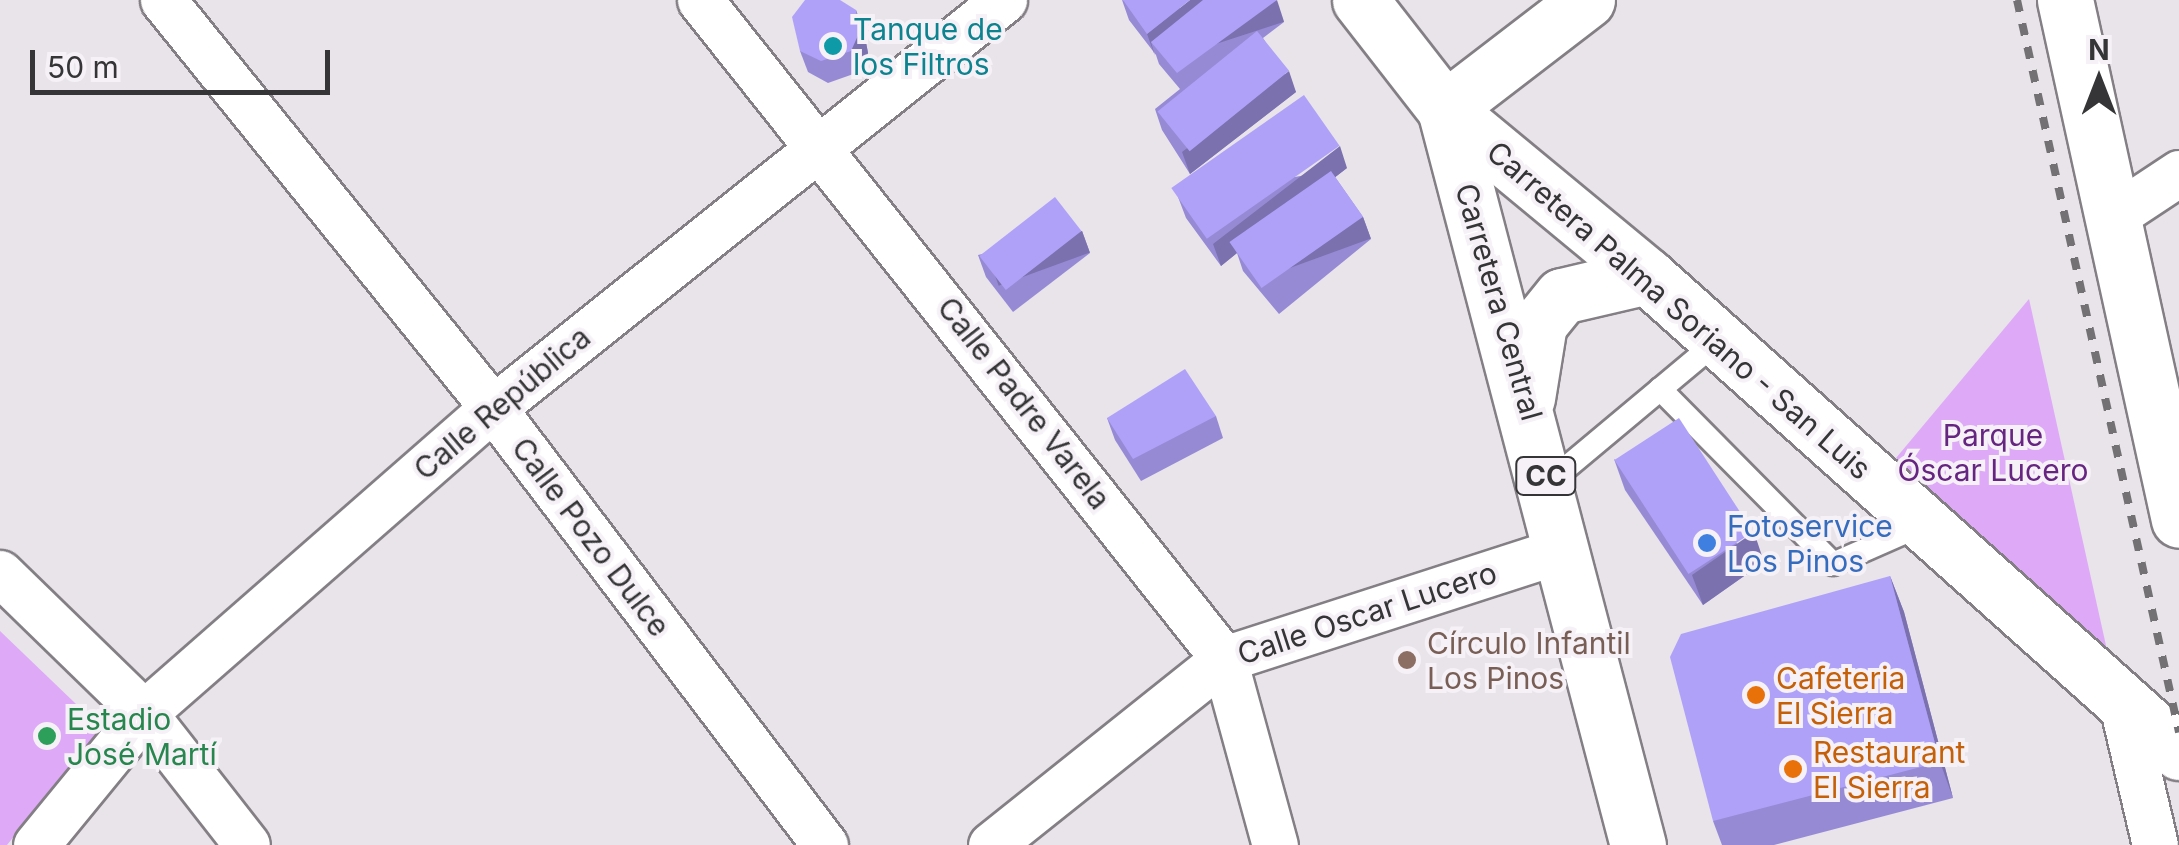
<!DOCTYPE html>
<html>
<head>
<meta charset="utf-8">
<style>
	body { margin:0 }
	#map { position:relative; width:2179px; height:845px; overflow:hidden; background:#e8e4ea; font-family:Inter,sans-serif }
	div>[style] { position:absolute }
	.green>* { inset:0; background:#dea9f7 }
	.roads { filter:drop-shadow(2px 0 #837f84) drop-shadow(-2px 0 #837f84) drop-shadow(0 2px #837f84) drop-shadow(0 -2px #837f84) }
	.lane>* { height:22px; margin:-11px; padding:0 11px; transform-origin:11px; border-radius:11px; background:#fff }
	.street>* { height:45px; margin:-22.5px; padding:0 22.5px; transform-origin:22.5px; border-radius:22.5px; background:#fff }
	.secondary>* { height:55px; margin:-27.5px; padding:0 27.5px; transform-origin:27.5px; border-radius:27.5px; background:#fff }
	.primary>* { height:55px; margin:-27.5px; padding:0 27.5px; transform-origin:27.5px; border-radius:27.5px; background:#fff }
	.rail>* { height:8px; margin-top:-4px; transform-origin:0; background:repeating-linear-gradient(90deg,#737174 0 12px,transparent 0 24px) }
	.wall>* { inset:0; background:#978ad5 }
	.shaded-wall>* { inset:0; background:#7b71ae; transform-origin:0 0 }
	.building>* { inset:0; background:#b0a1f8; transform-origin:0 0 }
	.dots>* { width:28px; height:28px; translate:-50% -50%; box-sizing:border-box; border:5px solid #f5f1f7; border-radius:50% }
	span { translate:-50% -50%; white-space:nowrap; text-align:center; line-height:1.15; -webkit-text-stroke:8px #f5f1f7; paint-order:stroke }
	.shield-label span { padding:2px 8px; background:#f5f1f7; border:2px solid; border-radius:8px; -webkit-text-stroke-width:0 }
	.shield-label { font-size:28px; color:#353436; font-weight:700 }
	.culture-label { font-size:30px; color:#0d838f }
	.left { translate:0 -50%; text-align:left }
	.street-label { font-size:30px; color:#353436 }
	.park-label { font-size:30px; color:#662581 }
	.shop-label { font-size:30px; color:#366cbe }
	.education-label { font-size:30px; color:#785e54 }
	.food-label { font-size:30px; color:#c56008 }
	.leisure-label { font-size:30px; color:#27864d }
	.north { position:absolute; left:2049px; top:30px; width:100px; height:100px; -webkit-text-stroke:8px #f5f1f7; paint-order:stroke; rotate:0deg; font-size:28px; font-weight:700; line-height:40px; text-align:center; color:#353436 }
	.north::after { content:''; display:block; margin:auto; width:35px; height:45px; background:#353436; clip-path:polygon(50% 0,100% 100%,50% 72%,0 100%) }
	.scale { position:absolute; left:30px; top:50px; width:300px; height:45px; box-sizing:border-box; border:5px solid #353436; border-top:0; padding-left:12px; font-size:30px; line-height:35px; white-space:nowrap; color:#353436; -webkit-text-stroke:8px #f5f1f7; paint-order:stroke }
</style>
</head>
<body>
<div id="map">
	<div class="green">
		<i style="clip-path:polygon(2029px 299px,2109px 659px,1896px 458px)"></i>
		<i style="clip-path:polygon(0 631px,101px 728px,7px 845px,0 845px)"></i>
	</div>
	<div class="roads">
		<div class="lane">
			<i style="left:1660px;top:389px;width:246px;rotate:45.3deg"></i>
			<i style="left:1833px;top:564px;width:99px;rotate:-23.7deg"></i>
			<i style="left:1548px;top:483px;width:223px;rotate:-39.9deg"></i>
		</div>
		<div class="street">
			<i style="left:163px;top:0;width:525px;rotate:51.03deg"></i>
			<i style="left:493px;top:408px;width:549px;rotate:52.78deg"></i>
			<i style="left:700px;top:0;width:842px;rotate:51.51deg"></i>
			<i style="left:1224px;top:659px;width:193px;rotate:74.7deg"></i>
			<i style="left:2114px;top:216px;width:78px;rotate:-33.5deg"></i>
			<i style="left:0;top:573px;width:201px;rotate:44.2deg"></i>
			<i style="left:144px;top:713px;width:167px;rotate:52deg"></i>
			<i style="left:2121px;top:700px;width:149px;rotate:76.8deg"></i>
			<i style="left:36px;top:845px;width:171px;rotate:-50.7deg"></i>
			<i style="left:144px;top:713px;width:463px;rotate:-41.2deg"></i>
			<i style="left:493px;top:408px;width:654px;rotate:-38.61deg"></i>
			<i style="left:991px;top:845px;width:298px;rotate:-38.6deg"></i>
			<i style="left:1224px;top:659px;width:357px;rotate:-17.9deg"></i>
		</div>
		<div class="secondary">
			<i style="left:2065px;top:0;width:532px;rotate:77.63deg"></i>
			<i style="left:1445px;top:109px;width:262px;rotate:39.6deg"></i>
			<i style="left:1647px;top:276px;width:714px;rotate:41.82deg"></i>
			<i style="left:1527px;top:398px;width:75px;rotate:-80.8deg"></i>
			<i style="left:1539px;top:324px;width:36px;rotate:-51deg"></i>
			<i style="left:1562px;top:296px;width:87px;rotate:-13.2deg"></i>
		</div>
		<div class="primary">
			<i style="left:1360px;top:0;width:138px;rotate:52.1deg"></i>
			<i style="left:1445px;top:109px;width:761px;rotate:75.31deg"></i>
			<i style="left:1445px;top:109px;width:179px;rotate:-37.5deg"></i>
		</div>
	</div>
	<div class="rail">
		<i style="left:2017px;top:0;width:750px;rotate:77.52deg"></i>
	</div>
	<div class="wall">
		<i style="clip-path:polygon(1122px 0,1284px 22px,1263px 38px,1296px 92px,1190px 174px,1162px 130px,1155px 109px,1180px 89px,1159px 64px,1156px 55px,1129px 20px)"></i>
		<i style="clip-path:polygon(864px 32px,868px 53px,859px 72px,828px 83px,808px 72px,800px 51px)"></i>
		<i style="clip-path:polygon(1347px 168px,1335px 177px,1363px 217px,1371px 239px,1279px 314px,1243px 271px,1237px 253px,1221px 266px,1186px 218px,1178px 197px)"></i>
		<i style="clip-path:polygon(1082px 231px,1090px 253px,1013px 312px,986px 277px,978px 255px)"></i>
		<i style="clip-path:polygon(1216px 416px,1223px 438px,1141px 481px,1115px 440px,1107px 418px)"></i>
		<i style="clip-path:polygon(1614px 459px,1764px 562px,1703px 605px,1625px 490px)"></i>
		<i style="clip-path:polygon(1890px 576px,1904px 612px,1953px 798px,1774px 845px,1722px 845px,1713px 821px)"></i>
	</div>
	<div class="shaded-wall">
		<i style="clip-path:polygon(1190px 0,1225px 0,1151px 42px,1155px 56px,1147px 34px)"></i>
		<i style="left:1277px;top:0;width:23px;height:124px;rotate:72deg"></i>
		<i style="clip-path:polygon(856px 10px,864px 32px,868px 53px,859px 72px,851px 51px)"></i>
		<i style="clip-path:polygon(1289px 71px,1296px 92px,1190px 174px,1182px 152px)"></i>
		<i style="clip-path:polygon(1340px 146px,1347px 168px,1238px 253px,1235px 249px,1237px 253px,1221px 266px,1213px 244px)"></i>
		<i style="left:1363px;top:217px;width:23px;height:119px;rotate:70deg"></i>
		<i style="left:1082px;top:231px;width:23px;height:97px;rotate:70deg"></i>
		<i style="clip-path:polygon(1754px 532px,1764px 562px,1703px 605px,1692px 575px)"></i>
		<i style="clip-path:polygon(1890px 576px,1904px 612px,1953px 798px,1940px 762px)"></i>
	</div>
	<div class="building">
		<i style="clip-path:polygon(805px 0,840px 0,856px 10px,860px 31px,851px 51px,821px 61px,800px 51px,792px 17px)"></i>
		<i style="clip-path:polygon(1123px 0,1190px 0,1147px 34px)"></i>
		<i style="clip-path:polygon(1203px 0,1277px 0,1177px 73px,1151px 42px)"></i>
		<i style="left:1257px;top:31px;width:51px;height:128px;rotate:51deg"></i>
		<i style="left:1304px;top:95px;width:62px;height:162px;rotate:55deg"></i>
		<i style="left:1331px;top:171px;width:56px;height:124px;rotate:55deg"></i>
		<i style="left:1055px;top:197px;width:43px;height:96px;rotate:52deg"></i>
		<i style="clip-path:polygon(1185px 369px,1216px 416px,1133px 459px,1107px 418px)"></i>
		<i style="left:1679px;top:418px;width:136px;height:77px;rotate:57deg"></i>
		<i style="clip-path:polygon(1890px 576px,1940px 762px,1713px 821px,1670px 657px,1681px 634px)"></i>
	</div>
	<div class="dots">
		<i style="left:833px;top:46px;background:#0f9aa8"></i>
		<i style="left:1707px;top:543px;background:#3f7fe0"></i>
		<i style="left:1407px;top:660px;background:#8d6e63"></i>
		<i style="left:1756px;top:695px;background:#e8710a"></i>
		<i style="left:47px;top:736px;background:#2e9e5b"></i>
		<i style="left:1793px;top:769px;background:#e8710a"></i>
	</div>
	<div class="shield-label">
		<span style="left:1546px;top:476px">CC</span>
	</div>
	<div class="culture-label">
		<span class="left" style="left:853px;top:46px">Tanque de<br>los Filtros</span>
	</div>
	<div class="street-label">
		<span style="left:1499px;top:302px;rotate:74deg">Carretera Central</span>
		<span style="left:1679px;top:310px;rotate:41deg">Carretera Palma Soriano - San Luis</span>
		<span style="left:502px;top:403px;rotate:-40deg">Calle República</span>
		<span style="left:1024px;top:403px;rotate:52deg">Calle Padre Varela</span>
		<span style="left:591px;top:537px;rotate:53deg">Calle Pozo Dulce</span>
		<span style="left:1367px;top:613px;rotate:-18deg">Calle Oscar Lucero</span>
	</div>
	<div class="park-label">
		<span style="left:1993px;top:452px">Parque<br>Óscar Lucero</span>
	</div>
	<div class="shop-label">
		<span class="left" style="left:1727px;top:543px">Fotoservice<br>Los Pinos</span>
	</div>
	<div class="education-label">
		<span class="left" style="left:1427px;top:660px">Círculo Infantil<br>Los Pinos</span>
	</div>
	<div class="food-label">
		<span class="left" style="left:1776px;top:695px">Cafeteria<br>El Sierra</span>
		<span class="left" style="left:1813px;top:769px">Restaurant<br>El Sierra</span>
	</div>
	<div class="leisure-label">
		<span class="left" style="left:67px;top:736px">Estadio<br>José Martí</span>
	</div>
	<div class="north">N</div>
	<div class="scale">50 m</div>
</div>
</body>
</html>
